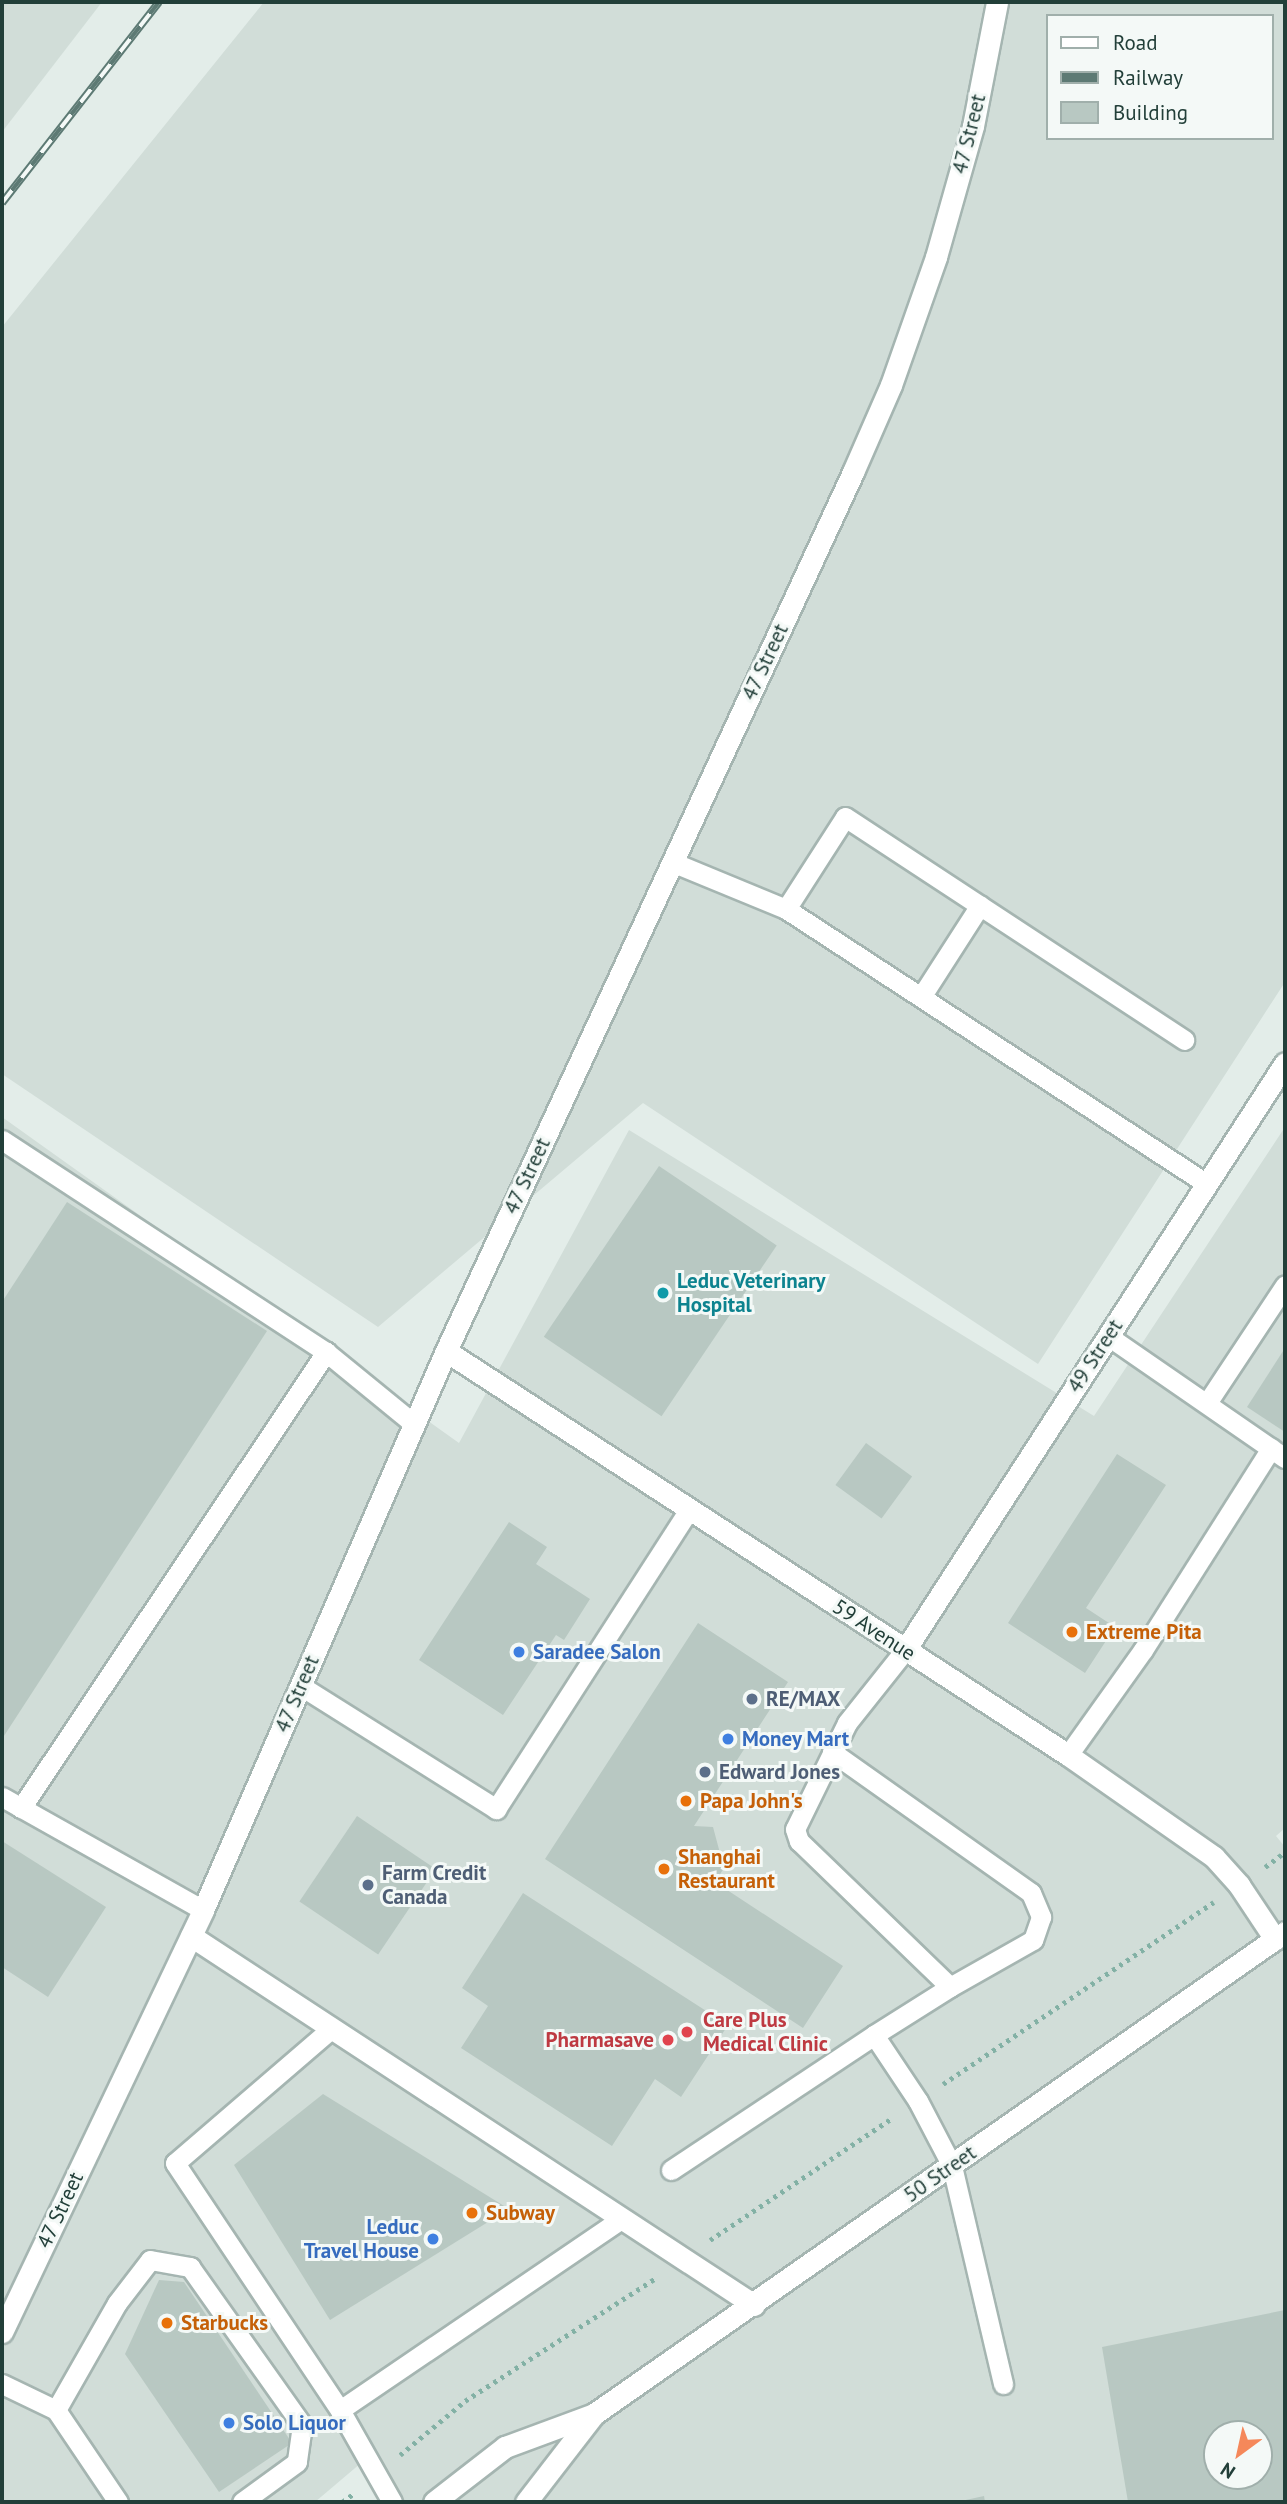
<!DOCTYPE html>
<html>
<head>
<meta charset="utf-8">
<style>
	body { margin:0 }
	#map { position:relative; width:1287px; height:2504px; overflow:hidden; background:#e3ede9; font-family:"PT Sans",sans-serif }
	div>[style] { position:absolute }
	.built>* { inset:0; background:#d1ddd8 }
	.building>* { inset:0; background:#b8c8c2; transform-origin:0 0 }
	.path>* { height:4.5px; margin-top:-2.25px; transform-origin:0; background:repeating-linear-gradient(90deg,#83b1a5 0 3.5px,transparent 0 8.5px) }
	.roads { filter:drop-shadow(2px 0 #a5b5b1) drop-shadow(-2px 0 #a5b5b1) drop-shadow(0 2px #a5b5b1) drop-shadow(0 -2px #a5b5b1) }
	.lane>* { height:19px; margin:-9.5px; padding:0 9.5px; transform-origin:9.5px; border-radius:9.5px; background:#fff }
	.street>* { height:21px; margin:-10.5px; padding:0 10.5px; transform-origin:10.5px; border-radius:10.5px; background:#fff }
	.secondary>* { height:21px; margin:-10.5px; padding:0 10.5px; transform-origin:10.5px; border-radius:10.5px; background:#fff }
	.rail>* { height:8px; margin-top:-4px; transform-origin:0; background:repeating-linear-gradient(90deg,#f4f9f7 0 16px,#5d7a74 0 32px); box-sizing:border-box; border-block:2px solid #5d7a74 }
	.dots>* { width:19px; height:19px; translate:-50% -50%; box-sizing:border-box; border:4px solid #f4f9f7; border-radius:50% }
	span { translate:-50% -50%; white-space:nowrap; text-align:center; line-height:1.15; -webkit-text-stroke:6px #f4f9f7; paint-order:stroke }
	.street-label { font-size:21px; color:#223f39 }
	.culture-label { font-size:21px; color:#0d838f; font-weight:700 }
	.left { translate:0 -50%; text-align:left }
	.food-label { font-size:21px; color:#c56008; font-weight:700 }
	.shop-label { font-size:21px; color:#366cbe; font-weight:700 }
	.right { translate:-100% -50%; text-align:right }
	.service-label { font-size:21px; color:#4e5e75; font-weight:700 }
	.health-label { font-size:21px; color:#be3a42; font-weight:700 }
	.frame { position:absolute; inset:0; border:4px solid #223f39; pointer-events:none }
	.legend { position:absolute; left:1046px; top:14px; width:228px; height:126px; box-sizing:border-box; background:#f4f9f7; border:2px solid #a0afab; margin:0; padding:9px 12px; list-style:none; font-size:21px; color:#223f39 }
	.legend li { display:flex; align-items:center; gap:14px; height:35px }
	.legend b { width:35px; border:2px solid #a0afab }
	.north { position:absolute; left:1203px; top:2420px; width:70px; height:70px; box-sizing:border-box; background:#f4f9f7; border:2px solid #a0afab; border-radius:50%; rotate:213deg; font-size:19px; font-weight:700; line-height:28px; text-align:center; color:#223f39 }
	.north::after { content:''; display:block; margin:auto; width:24px; height:32px; background:#f5885a; clip-path:polygon(50% 0,100% 100%,50% 72%,0 100%) }
</style>
</head>
<body>
<div id="map">
	<div class="built">
		<i style="clip-path:polygon(2px 2px,102px 2px,2px 132px)"></i>
		<i style="clip-path:polygon(evenodd,264px 2px,1285px 2px,1285px 982px,1038px 1364px,643px 1103px,378px 1327px,2px 1074px,2px 327px,264px 2px,1047px 16px,1271px 16px,1271px 138px,1047px 138px,1047px 16px)"></i>
		<i style="clip-path:polygon(evenodd,2px 1117px,459px 1443px,629px 1130px,1094px 1416px,1285px 1127px,1285px 1828px,1276px 1836px,1285px 1847px,1285px 2502px,389px 2502px,361px 2463px,315px 2502px,2px 2502px,2px 1117px,1217px 2434px,1259px 2434px,1259px 2476px,1217px 2476px,1217px 2434px)"></i>
	</div>
	<div class="building">
		<i style="left:659px;top:1166px;width:142px;height:206px;rotate:34deg"></i>
		<i style="clip-path:polygon(67px 1202px,267px 1331px,2px 1739px,2px 1302px)"></i>
		<i style="clip-path:polygon(1285px 1348px,1285px 1432px,1247px 1407px)"></i>
		<i style="left:866px;top:1443px;width:57px;height:52px;rotate:36deg"></i>
		<i style="clip-path:polygon(1117px 1454px,1166px 1485px,1086px 1608px,1115px 1627px,1085px 1673px,1008px 1623px)"></i>
		<i style="clip-path:polygon(509px 1522px,547px 1547px,536px 1564px,590px 1599px,564px 1640px,556px 1635px,503px 1715px,419px 1660px)"></i>
		<i style="clip-path:polygon(698px 1623px,788px 1682px,694px 1826px,713px 1827px,724px 1868px,715px 1882px,843px 1966px,803px 2028px,545px 1859px)"></i>
		<i style="left:357px;top:1816px;width:95px;height:103px;rotate:34deg"></i>
		<i style="clip-path:polygon(2px 1841px,106px 1907px,48px 1997px,2px 1967px)"></i>
		<i style="clip-path:polygon(523px 1893px,728px 2025px,681px 2097px,655px 2079px,612px 2146px,461px 2048px,488px 2006px,462px 1988px)"></i>
		<i style="clip-path:polygon(323px 2094px,509px 2209px,330px 2320px,234px 2165px)"></i>
		<i style="clip-path:polygon(159px 2280px,184px 2282px,292px 2443px,219px 2492px,125px 2354px)"></i>
		<i style="clip-path:polygon(evenodd,1285px 2310px,1285px 2502px,1128px 2502px,1102px 2347px,1285px 2310px,1217px 2434px,1259px 2434px,1259px 2476px,1217px 2476px,1217px 2434px)"></i>
		<i style="clip-path:polygon(984px 2496px,985px 2502px,961px 2502px,961px 2501px)"></i>
	</div>
	<div class="path">
		<i style="left:1265px;top:1867px;width:25px;rotate:-37deg"></i>
		<i style="left:943px;top:2084px;width:326px;rotate:-33.9deg"></i>
		<i style="left:710px;top:2240px;width:219px;rotate:-33.8deg"></i>
		<i style="left:400px;top:2455px;width:85px;rotate:-39.7deg"></i>
		<i style="left:465px;top:2401px;width:225px;rotate:-32.8deg"></i>
		<i style="left:342px;top:2502px;width:14px;rotate:-36deg"></i>
	</div>
	<div class="roads">
		<div class="lane">
			<i style="left:672px;top:862px;width:123px;rotate:22.4deg"></i>
			<i style="left:786px;top:909px;width:503px;rotate:33.15deg"></i>
			<i style="left:786px;top:909px;width:109px;rotate:-57.3deg"></i>
			<i style="left:845px;top:817px;width:406px;rotate:33.3deg"></i>
			<i style="left:921px;top:997px;width:109px;rotate:-57.3deg"></i>
			<i style="left:2px;top:1140px;width:387px;rotate:33.2deg"></i>
			<i style="left:1108px;top:1336px;width:215px;rotate:34.6deg"></i>
			<i style="left:1207px;top:1403px;width:141px;rotate:-56.5deg"></i>
			<i style="left:905px;top:1650px;width:93px;rotate:128.5deg"></i>
			<i style="left:847px;top:1723px;width:118px;rotate:116.1deg"></i>
			<i style="left:795px;top:1829px;width:13px;rotate:72deg"></i>
			<i style="left:799px;top:1841px;width:210px;rotate:44deg"></i>
			<i style="left:950px;top:1987px;width:90px;rotate:147.7deg"></i>
			<i style="left:874px;top:2035px;width:79px;rotate:56.3deg"></i>
			<i style="left:918px;top:2101px;width:73px;rotate:62.4deg"></i>
			<i style="left:952px;top:2166px;width:224px;rotate:76.8deg"></i>
			<i style="left:301px;top:1686px;width:231px;rotate:32.2deg"></i>
			<i style="left:496px;top:1809px;width:356px;rotate:-57.2deg"></i>
			<i style="left:832px;top:1752px;width:244px;rotate:35.3deg"></i>
			<i style="left:1031px;top:1893px;width:26px;rotate:67deg"></i>
			<i style="left:1041px;top:1917px;width:24px;rotate:109deg"></i>
			<i style="left:1033px;top:1940px;width:95px;rotate:150.5deg"></i>
			<i style="left:1068px;top:1755px;width:129px;rotate:-54.5deg"></i>
			<i style="left:1143px;top:1650px;width:239px;rotate:-57.6deg"></i>
			<i style="left:2px;top:1797px;width:231px;rotate:29.3deg"></i>
			<i style="left:21px;top:1808px;width:549px;rotate:-56.22deg"></i>
			<i style="left:326px;top:1352px;width:114px;rotate:39.3deg"></i>
			<i style="left:332px;top:2028px;width:207px;rotate:139.3deg"></i>
			<i style="left:175px;top:2163px;width:297px;rotate:56.3deg"></i>
			<i style="left:340px;top:2410px;width:106px;rotate:60.5deg"></i>
			<i style="left:671px;top:2170px;width:244px;rotate:-33.6deg"></i>
			<i style="left:2px;top:2384px;width:60px;rotate:25.7deg"></i>
			<i style="left:56px;top:2410px;width:111px;rotate:56deg"></i>
			<i style="left:56px;top:2410px;width:123px;rotate:-60.3deg"></i>
			<i style="left:117px;top:2303px;width:54px;rotate:-52.5deg"></i>
			<i style="left:150px;top:2260px;width:41px;rotate:9.9deg"></i>
			<i style="left:190px;top:2267px;width:194px;rotate:54.7deg"></i>
			<i style="left:302px;top:2425px;width:37px;rotate:98deg"></i>
			<i style="left:297px;top:2462px;width:68px;rotate:144deg"></i>
			<i style="left:340px;top:2410px;width:341px;rotate:-34.2deg"></i>
		</div>
		<div class="street">
			<i style="left:446px;top:1351px;width:742px;rotate:33deg"></i>
			<i style="left:1068px;top:1755px;width:178px;rotate:34.9deg"></i>
			<i style="left:1214px;top:1857px;width:38px;rotate:48deg"></i>
			<i style="left:1239px;top:1885px;width:65px;rotate:56.3deg"></i>
			<i style="left:905px;top:1650px;width:699px;rotate:-57.08deg"></i>
			<i style="left:191px;top:1936px;width:673px;rotate:33.24deg"></i>
		</div>
		<div class="secondary">
			<i style="left:2px;top:2332px;width:467px;rotate:-64.5deg"></i>
			<i style="left:203px;top:1910px;width:610px;rotate:-66.51deg"></i>
			<i style="left:446px;top:1351px;width:969px;rotate:-65.15deg"></i>
			<i style="left:853px;top:472px;width:95px;rotate:-66.4deg"></i>
			<i style="left:891px;top:385px;width:136px;rotate:-70.6deg"></i>
			<i style="left:936px;top:257px;width:136px;rotate:-74.2deg"></i>
			<i style="left:973px;top:126px;width:126px;rotate:-79deg"></i>
			<i style="left:434px;top:2502px;width:90px;rotate:-37.8deg"></i>
			<i style="left:505px;top:2447px;width:95px;rotate:-20.3deg"></i>
			<i style="left:594px;top:2414px;width:842px;rotate:-34.9deg"></i>
			<i style="left:526px;top:2502px;width:111px;rotate:-52.3deg"></i>
		</div>
	</div>
	<div class="rail">
		<i style="left:2px;top:203px;width:255px;rotate:-52deg"></i>
	</div>
	<div class="dots">
		<i style="left:663px;top:1293px;background:#0f9aa8"></i>
		<i style="left:1072px;top:1632px;background:#e8710a"></i>
		<i style="left:519px;top:1652px;background:#3f7fe0"></i>
		<i style="left:752px;top:1699px;background:#5c6f8a"></i>
		<i style="left:728px;top:1739px;background:#3f7fe0"></i>
		<i style="left:705px;top:1772px;background:#5c6f8a"></i>
		<i style="left:686px;top:1801px;background:#e8710a"></i>
		<i style="left:664px;top:1869px;background:#e8710a"></i>
		<i style="left:368px;top:1885px;background:#5c6f8a"></i>
		<i style="left:687px;top:2032px;background:#e0444e"></i>
		<i style="left:668px;top:2040px;background:#e0444e"></i>
		<i style="left:472px;top:2213px;background:#e8710a"></i>
		<i style="left:433px;top:2239px;background:#3f7fe0"></i>
		<i style="left:167px;top:2323px;background:#e8710a"></i>
		<i style="left:229px;top:2423px;background:#3f7fe0"></i>
	</div>
	<div class="street-label">
		<span style="left:969px;top:134px;rotate:-76deg">47 Street</span>
		<span style="left:765px;top:662px;rotate:-65deg">47 Street</span>
		<span style="left:527px;top:1176px;rotate:-65deg">47 Street</span>
		<span style="left:1095px;top:1356px;rotate:-57deg">49 Street</span>
		<span style="left:874px;top:1630px;rotate:33deg">59 Avenue</span>
		<span style="left:297px;top:1694px;rotate:-67deg">47 Street</span>
		<span style="left:940px;top:2174px;rotate:-35deg">50 Street</span>
		<span style="left:60px;top:2210px;rotate:-65deg">47 Street</span>
	</div>
	<div class="culture-label">
		<span class="left" style="left:677px;top:1293px">Leduc Veterinary<br>Hospital</span>
	</div>
	<div class="food-label">
		<span class="left" style="left:1086px;top:1632px">Extreme Pita</span>
		<span class="left" style="left:700px;top:1801px">Papa John's</span>
		<span class="left" style="left:678px;top:1869px">Shanghai<br>Restaurant</span>
		<span class="left" style="left:486px;top:2213px">Subway</span>
		<span class="left" style="left:181px;top:2323px">Starbucks</span>
	</div>
	<div class="shop-label">
		<span class="left" style="left:533px;top:1652px">Saradee Salon</span>
		<span class="left" style="left:742px;top:1739px">Money Mart</span>
		<span class="right" style="left:419px;top:2239px">Leduc<br>Travel House</span>
		<span class="left" style="left:243px;top:2423px">Solo Liquor</span>
	</div>
	<div class="service-label">
		<span class="left" style="left:766px;top:1699px">RE/MAX</span>
		<span class="left" style="left:719px;top:1772px">Edward Jones</span>
		<span class="left" style="left:382px;top:1885px">Farm Credit<br>Canada</span>
	</div>
	<div class="health-label">
		<span class="left" style="left:703px;top:2032px">Care Plus<br>Medical Clinic</span>
		<span class="right" style="left:654px;top:2040px">Pharmasave</span>
	</div>
	<div class="frame"></div>
	<ul class="legend">
	<li><b style="height:9px;background:#fff"></b>Road</li>
	<li><b style="height:9px;background:#5d7a74"></b>Railway</li>
	<li><b style="height:19px;background:#b8c8c2"></b>Building</li>
	</ul>
	<div class="north">N</div>
</div>
</body>
</html>
